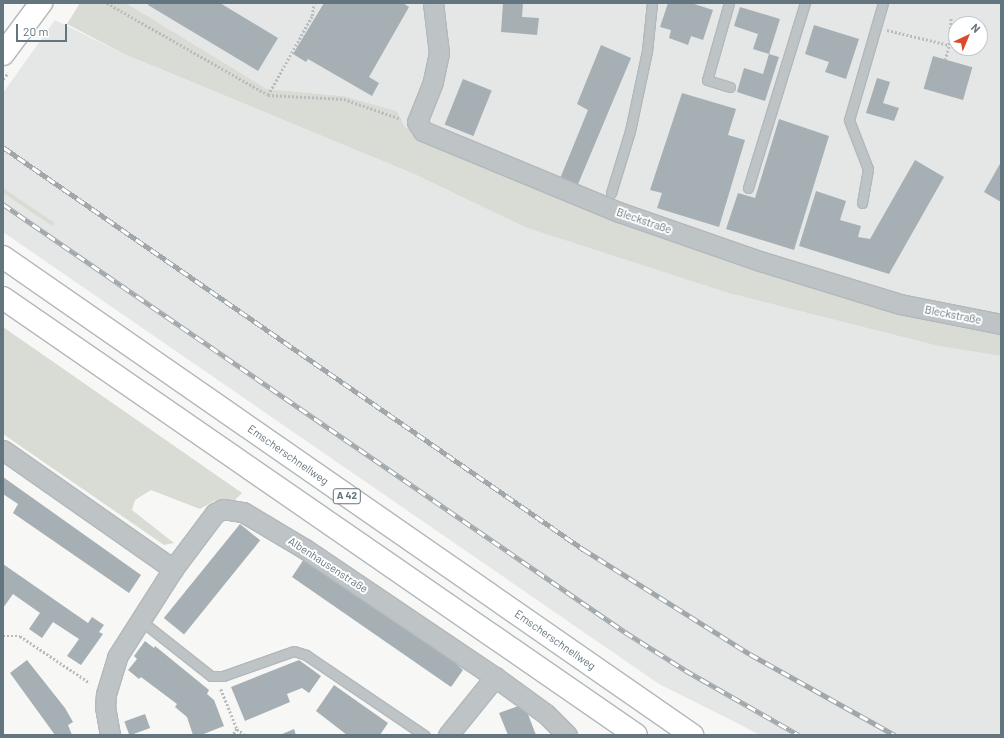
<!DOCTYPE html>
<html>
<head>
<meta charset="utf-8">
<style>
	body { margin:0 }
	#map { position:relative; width:1004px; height:738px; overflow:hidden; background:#f7f7f5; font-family:Barlow,sans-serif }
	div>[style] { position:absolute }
	.built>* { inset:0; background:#e5e7e6 }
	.green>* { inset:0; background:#d8dcd4; transform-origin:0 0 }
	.building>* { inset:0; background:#a5afb4; transform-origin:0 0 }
	.path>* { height:2.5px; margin-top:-1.25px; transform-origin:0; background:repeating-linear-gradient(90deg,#b9bcbe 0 2px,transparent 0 4px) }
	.roads { filter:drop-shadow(1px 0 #b2b8bb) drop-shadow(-1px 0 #b2b8bb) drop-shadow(0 1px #b2b8bb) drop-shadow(0 -1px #b2b8bb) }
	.lane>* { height:9px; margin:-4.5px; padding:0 4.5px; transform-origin:4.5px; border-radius:4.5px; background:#bec3c6 }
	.street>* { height:19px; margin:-9.5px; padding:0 9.5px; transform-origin:9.5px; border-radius:9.5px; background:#bec3c6 }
	.primary>* { height:22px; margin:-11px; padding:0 11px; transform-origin:11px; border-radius:11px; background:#fff }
	.highway>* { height:22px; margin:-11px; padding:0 11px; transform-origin:11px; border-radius:11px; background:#fff }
	.rail>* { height:4.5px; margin-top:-2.25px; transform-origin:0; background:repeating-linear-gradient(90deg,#fff 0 9px,#a0a8ac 0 18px); box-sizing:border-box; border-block:1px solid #a0a8ac }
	span { translate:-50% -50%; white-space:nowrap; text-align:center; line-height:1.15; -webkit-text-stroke:4px #fff; paint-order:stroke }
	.shield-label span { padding:1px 3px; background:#fff; border:1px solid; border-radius:3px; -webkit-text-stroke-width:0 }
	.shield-label { font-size:10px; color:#63757e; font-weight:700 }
	.street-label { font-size:11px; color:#63757e }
	.frame { position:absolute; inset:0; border:4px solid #63757e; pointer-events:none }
	.north { position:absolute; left:948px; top:16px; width:40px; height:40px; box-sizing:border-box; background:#fff; border:1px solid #c1c8cb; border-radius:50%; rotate:44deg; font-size:11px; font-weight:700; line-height:16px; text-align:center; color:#63757e }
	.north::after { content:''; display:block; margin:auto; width:14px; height:18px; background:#dd492f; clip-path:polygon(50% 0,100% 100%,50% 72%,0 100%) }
	.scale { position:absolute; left:16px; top:24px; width:51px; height:18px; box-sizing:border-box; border:2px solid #63757e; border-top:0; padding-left:5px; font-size:12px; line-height:14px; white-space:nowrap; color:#63757e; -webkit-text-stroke:3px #fff; paint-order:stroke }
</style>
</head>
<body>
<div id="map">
	<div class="built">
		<i style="clip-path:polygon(evenodd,126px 3px,1001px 3px,1001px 318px,902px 300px,762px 258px,405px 127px,397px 111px,344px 96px,267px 89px,126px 3px,956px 24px,980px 24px,980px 48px,956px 48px,956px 24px)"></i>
		<i style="clip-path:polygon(55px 20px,124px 54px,414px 174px,527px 228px,728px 293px,938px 346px,1001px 356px,1001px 735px,760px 735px,731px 720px,659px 684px,3px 232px,3px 93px)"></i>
	</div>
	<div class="green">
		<i style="clip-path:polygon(80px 3px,126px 3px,267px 89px,344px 96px,397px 111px,405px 127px,615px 214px,1001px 328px,1001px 356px,938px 346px,728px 293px,527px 228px,414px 174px,124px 54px,67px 24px)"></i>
		<i style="left:3px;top:188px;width:62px;height:4px;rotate:34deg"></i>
		<i style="clip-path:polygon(3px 327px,242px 493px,234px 501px,214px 501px,200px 509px,151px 490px,135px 500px,132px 510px,174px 543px,164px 545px,3px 434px)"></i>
	</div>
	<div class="building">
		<i style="clip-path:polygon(149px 3px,220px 3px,278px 38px,258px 71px,148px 5px)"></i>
		<i style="clip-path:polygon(324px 3px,403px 3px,409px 7px,369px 77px,379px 83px,372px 96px,308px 59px,306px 62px,293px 54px)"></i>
		<i style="clip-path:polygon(503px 3px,523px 3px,522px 17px,539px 18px,537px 35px,501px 32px)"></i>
		<i style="clip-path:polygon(668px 3px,691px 3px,713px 10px,703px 40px,691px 36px,688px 45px,669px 38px,671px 30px,660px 27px)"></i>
		<i style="clip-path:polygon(740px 7px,780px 19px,769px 54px,779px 57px,765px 101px,737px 92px,744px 68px,763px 74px,769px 54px,753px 49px,758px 34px,734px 26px)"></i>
		<i style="clip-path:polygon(814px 25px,859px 39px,846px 79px,825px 72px,829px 62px,805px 54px)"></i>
		<i style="clip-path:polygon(601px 45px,631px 58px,576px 189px,559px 181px,588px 110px,577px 104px)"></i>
		<i style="left:933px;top:56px;width:41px;height:34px;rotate:16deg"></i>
		<i style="clip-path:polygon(877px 78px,890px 82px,883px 103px,899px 108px,894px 121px,866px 113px)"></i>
		<i style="left:463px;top:79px;width:31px;height:49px;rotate:22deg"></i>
		<i style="clip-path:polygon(682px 93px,736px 109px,728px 135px,745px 140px,719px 227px,657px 208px,662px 193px,650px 190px)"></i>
		<i style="clip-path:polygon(779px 119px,829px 136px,794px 250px,726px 229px,738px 193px,755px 198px)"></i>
		<i style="clip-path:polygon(915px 160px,944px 177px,889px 274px,799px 246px,816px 191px,846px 201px,840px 220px,861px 226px,858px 237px,870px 239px)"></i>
		<i style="clip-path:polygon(1001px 162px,1001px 202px,984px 192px)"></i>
		<i style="clip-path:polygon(3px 477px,141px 575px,129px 593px,13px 513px,18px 504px,3px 494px)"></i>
		<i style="left:240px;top:524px;width:26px;height:121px;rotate:39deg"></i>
		<i style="clip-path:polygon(304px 559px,451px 659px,463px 670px,451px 687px,292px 577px)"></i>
		<i style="clip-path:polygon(3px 564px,88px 623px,92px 617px,104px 625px,99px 632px,103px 634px,81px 665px,67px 656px,79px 639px,53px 622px,42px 638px,29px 629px,40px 613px,13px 594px,3px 608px)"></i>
		<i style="clip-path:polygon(145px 641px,154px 648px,155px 646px,209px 690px,207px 694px,214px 700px,224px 726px,201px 735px,193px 735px,187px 717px,175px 707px,177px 704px,141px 677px,139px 679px,128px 670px,137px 659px,134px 656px)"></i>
		<i style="clip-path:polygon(27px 660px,65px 708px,73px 722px,68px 725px,72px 735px,55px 735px,10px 673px)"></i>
		<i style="clip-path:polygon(299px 660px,321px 676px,309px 693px,302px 688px,287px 694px,290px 702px,245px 721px,231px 687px)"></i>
		<i style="clip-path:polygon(334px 685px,388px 723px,380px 735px,347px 735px,316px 711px)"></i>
		<i style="clip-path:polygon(524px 704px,536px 735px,508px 735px,499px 713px)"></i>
		<i style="left:145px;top:714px;width:15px;height:22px;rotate:70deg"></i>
		<i style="clip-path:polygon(294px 729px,296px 735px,280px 735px)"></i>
	</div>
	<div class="path">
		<i style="left:107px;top:3px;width:185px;rotate:29.7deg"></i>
		<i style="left:268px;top:95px;width:76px;rotate:3deg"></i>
		<i style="left:344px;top:99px;width:60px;rotate:19.3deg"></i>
		<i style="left:887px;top:30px;width:64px;rotate:13.6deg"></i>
		<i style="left:945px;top:60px;width:16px;rotate:-75deg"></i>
		<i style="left:949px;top:45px;width:27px;rotate:-86deg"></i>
		<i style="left:3px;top:79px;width:8px;rotate:-50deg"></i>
		<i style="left:268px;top:95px;width:90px;rotate:-60.9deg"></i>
		<i style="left:312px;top:16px;width:13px;rotate:-81deg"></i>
		<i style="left:3px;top:636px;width:17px"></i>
		<i style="left:20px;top:636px;width:84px;rotate:33.9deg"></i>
		<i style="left:221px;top:689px;width:43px;rotate:68.2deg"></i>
		<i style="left:237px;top:729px;width:7px;rotate:124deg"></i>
		<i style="left:237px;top:729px;width:10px;rotate:37deg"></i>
	</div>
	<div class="roads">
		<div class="lane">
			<i style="left:729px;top:3px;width:80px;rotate:105.9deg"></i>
			<i style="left:707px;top:80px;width:24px;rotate:17deg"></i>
			<i style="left:748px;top:188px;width:194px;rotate:-72.9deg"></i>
			<i style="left:611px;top:193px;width:65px;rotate:-73deg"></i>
			<i style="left:630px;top:131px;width:82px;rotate:-78deg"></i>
			<i style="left:647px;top:51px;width:48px;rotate:-84.1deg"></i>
			<i style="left:862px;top:203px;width:35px;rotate:-80deg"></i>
			<i style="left:868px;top:169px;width:53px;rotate:-111.2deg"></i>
			<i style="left:849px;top:120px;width:122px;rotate:-73.8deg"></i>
			<i style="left:140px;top:620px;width:90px;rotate:38.3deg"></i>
			<i style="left:211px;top:676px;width:12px"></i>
			<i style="left:223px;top:676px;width:75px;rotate:-19.4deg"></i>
			<i style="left:294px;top:651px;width:13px;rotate:18deg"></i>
			<i style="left:306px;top:655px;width:143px;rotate:34.1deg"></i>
		</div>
		<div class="street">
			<i style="left:433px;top:3px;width:50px;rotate:83.2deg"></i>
			<i style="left:439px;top:53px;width:30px;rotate:102deg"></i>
			<i style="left:433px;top:82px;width:43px;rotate:111.8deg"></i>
			<i style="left:417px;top:122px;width:11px;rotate:56deg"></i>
			<i style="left:423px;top:131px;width:212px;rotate:22.5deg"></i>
			<i style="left:619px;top:212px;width:149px;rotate:19.2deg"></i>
			<i style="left:760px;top:261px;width:146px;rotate:17.1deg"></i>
			<i style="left:900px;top:304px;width:103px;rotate:11.2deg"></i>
			<i style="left:3px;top:450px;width:208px;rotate:35deg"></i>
			<i style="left:173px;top:569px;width:70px;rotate:-53.1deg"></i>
			<i style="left:215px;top:513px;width:9px;rotate:-27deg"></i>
			<i style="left:223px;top:509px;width:20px;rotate:9deg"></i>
			<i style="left:243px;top:512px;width:72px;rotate:30.8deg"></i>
			<i style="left:305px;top:549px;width:229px;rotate:34deg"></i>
			<i style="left:495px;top:677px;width:63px;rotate:36deg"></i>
			<i style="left:546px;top:714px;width:30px;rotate:45deg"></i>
			<i style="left:110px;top:735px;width:27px;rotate:-100deg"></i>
			<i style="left:105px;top:708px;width:14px;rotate:-86deg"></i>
			<i style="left:106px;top:694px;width:39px;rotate:-73deg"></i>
			<i style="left:117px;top:657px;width:104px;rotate:-57.5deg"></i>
			<i style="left:448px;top:735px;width:75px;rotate:-51deg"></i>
		</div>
		<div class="primary">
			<i style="left:3px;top:54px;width:64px;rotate:-53.3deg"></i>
		</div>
		<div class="highway">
			<i style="left:3px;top:257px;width:839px;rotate:34.75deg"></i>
			<i style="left:3px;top:298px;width:769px;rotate:34.62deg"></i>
		</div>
	</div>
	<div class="rail">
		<i style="left:3px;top:147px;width:706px;rotate:34.73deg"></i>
		<i style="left:583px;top:549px;width:197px;rotate:32.2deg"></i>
		<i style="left:750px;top:654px;width:166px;rotate:29.2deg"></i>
		<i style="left:3px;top:204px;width:755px;rotate:34.53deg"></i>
		<i style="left:625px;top:632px;width:71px;rotate:32.3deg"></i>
		<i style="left:685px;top:670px;width:131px;rotate:29.7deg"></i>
	</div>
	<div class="shield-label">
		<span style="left:347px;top:496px">A 42</span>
	</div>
	<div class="street-label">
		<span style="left:644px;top:221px;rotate:19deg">Bleckstraße</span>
		<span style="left:953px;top:315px;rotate:11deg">Bleckstraße</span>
		<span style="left:288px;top:455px;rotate:35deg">Emscherschnellweg</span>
		<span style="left:328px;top:565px;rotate:33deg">Albenhausenstraße</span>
		<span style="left:555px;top:640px;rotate:35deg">Emscherschnellweg</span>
	</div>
	<div class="frame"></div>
	<div class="north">N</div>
	<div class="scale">20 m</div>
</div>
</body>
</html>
